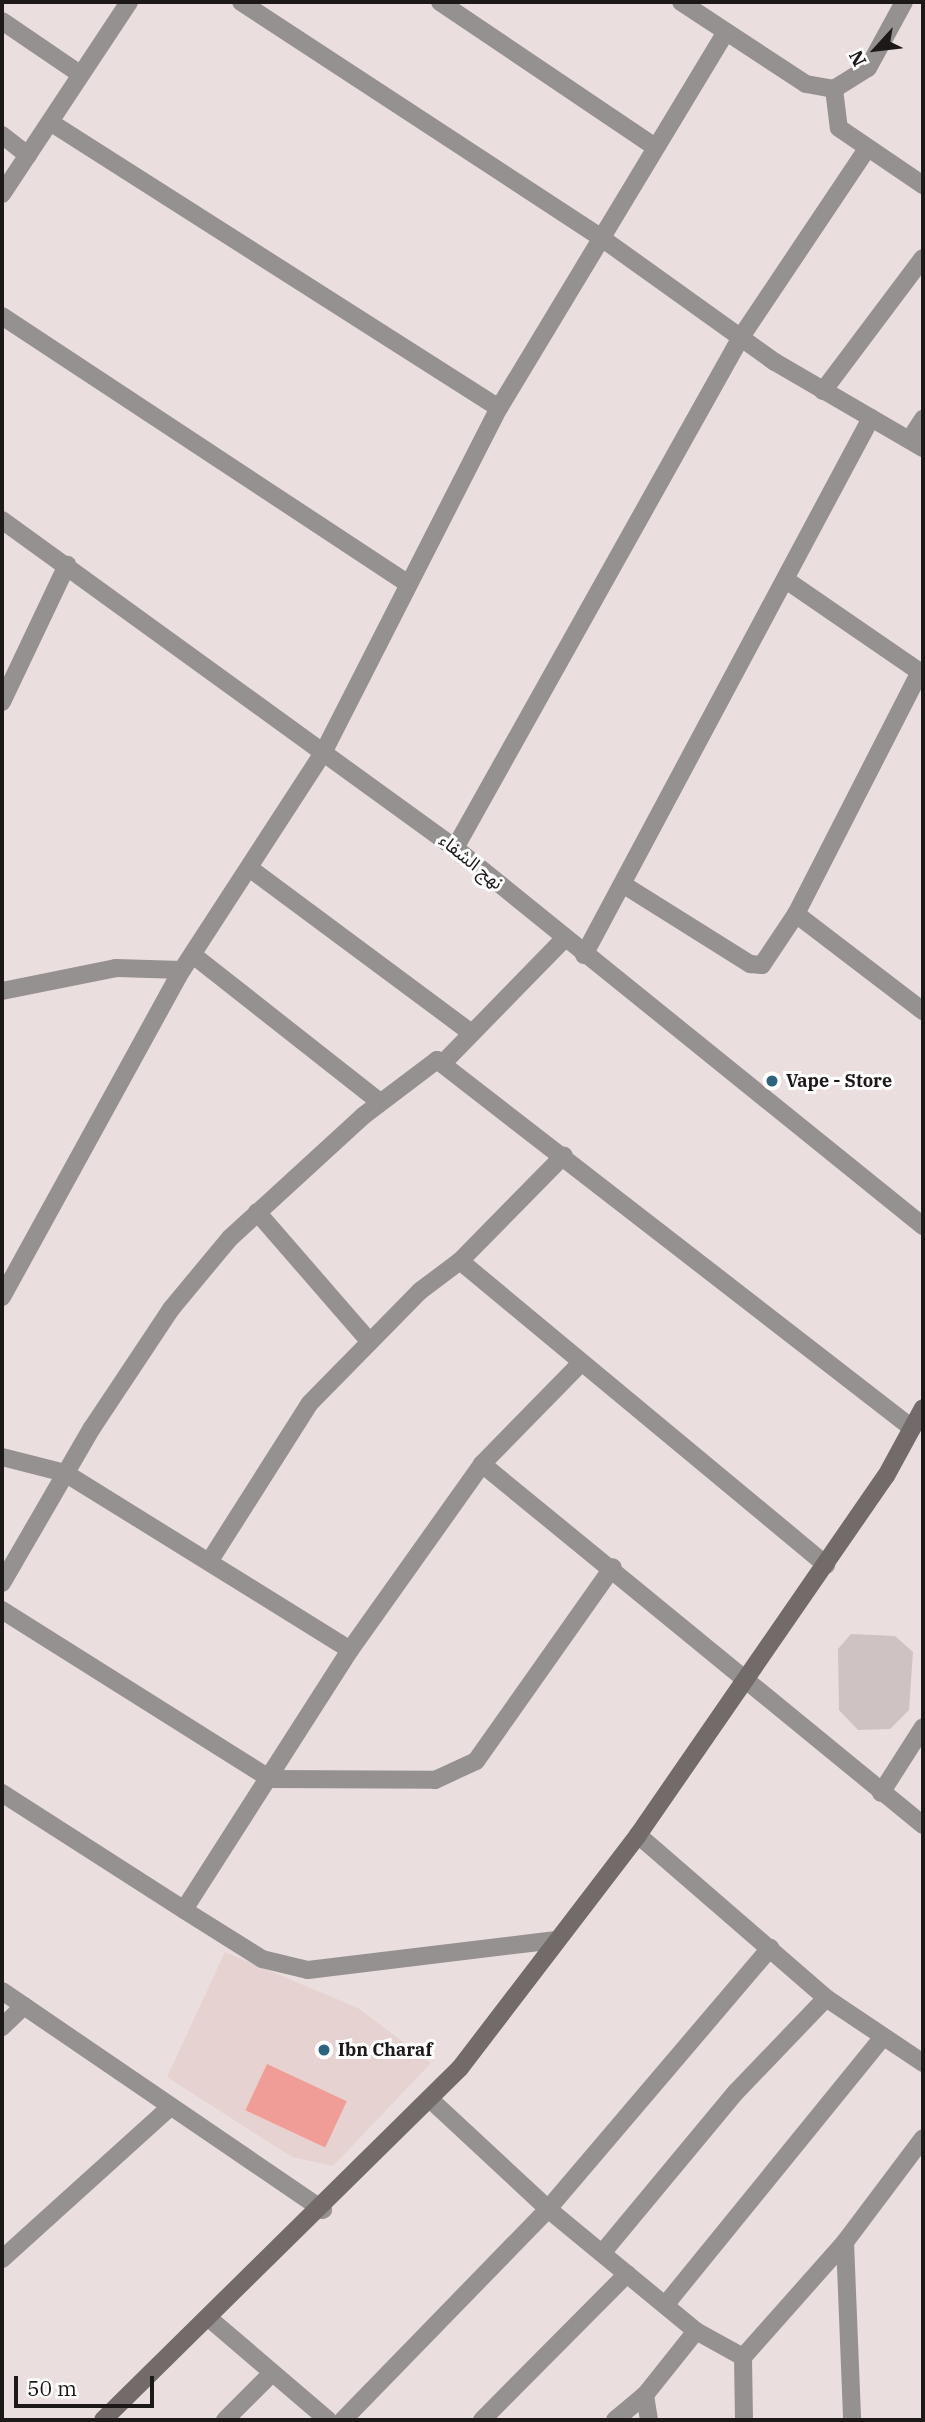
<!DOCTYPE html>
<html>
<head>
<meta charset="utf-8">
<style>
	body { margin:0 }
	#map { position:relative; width:925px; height:2422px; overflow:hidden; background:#eadfde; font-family:"IBM Plex Serif","Noto Sans Arabic",serif }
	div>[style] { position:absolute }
	.built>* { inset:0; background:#e6d2d0 }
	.green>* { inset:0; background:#f09d98; transform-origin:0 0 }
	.building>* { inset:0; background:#cec3c2 }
	.street>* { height:18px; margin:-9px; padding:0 9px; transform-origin:9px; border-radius:9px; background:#969191 }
	.secondary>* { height:18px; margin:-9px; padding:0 9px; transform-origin:9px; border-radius:9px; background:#726b6a }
	.dots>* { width:19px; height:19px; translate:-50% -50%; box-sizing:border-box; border:4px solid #fff; border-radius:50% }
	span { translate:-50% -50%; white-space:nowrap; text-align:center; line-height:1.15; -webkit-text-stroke:6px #fff; paint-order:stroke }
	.street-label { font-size:18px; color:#1d1919 }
	.poi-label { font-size:18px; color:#1d1919; font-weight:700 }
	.left { translate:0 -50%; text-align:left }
	.frame { position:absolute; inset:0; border:4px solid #1d1919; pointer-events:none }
	.north { position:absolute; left:841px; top:14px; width:70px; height:70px; -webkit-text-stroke:5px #fff; paint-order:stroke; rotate:243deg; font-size:19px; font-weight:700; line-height:28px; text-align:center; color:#1d1919 }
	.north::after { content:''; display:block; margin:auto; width:24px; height:32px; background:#1d1919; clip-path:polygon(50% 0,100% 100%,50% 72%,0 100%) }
	.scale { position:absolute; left:14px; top:2376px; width:140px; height:32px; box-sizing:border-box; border:4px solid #1d1919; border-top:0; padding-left:9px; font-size:21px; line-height:24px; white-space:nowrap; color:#1d1919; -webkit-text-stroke:5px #fff; paint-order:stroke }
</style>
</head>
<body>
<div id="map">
	<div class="built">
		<i style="clip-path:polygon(225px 1952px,358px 2008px,431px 2063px,333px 2166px,292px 2157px,167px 2077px)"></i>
	</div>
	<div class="green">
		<i style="left:267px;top:2064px;width:88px;height:51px;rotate:25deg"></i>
	</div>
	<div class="building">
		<i style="clip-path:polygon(851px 1634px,895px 1636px,913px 1652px,909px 1710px,890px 1729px,858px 1730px,839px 1710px,838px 1649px)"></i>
	</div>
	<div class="street">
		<i style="left:241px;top:2px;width:433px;rotate:33.2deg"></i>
		<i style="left:603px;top:239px;width:211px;rotate:35.6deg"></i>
		<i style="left:775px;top:362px;width:171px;rotate:30.2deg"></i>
		<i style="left:440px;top:2px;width:259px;rotate:34deg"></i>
		<i style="left:681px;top:2px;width:149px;rotate:33.3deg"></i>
		<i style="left:806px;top:84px;width:28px;rotate:10deg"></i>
		<i style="left:834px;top:89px;width:40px;rotate:-32deg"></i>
		<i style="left:868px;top:68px;width:75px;rotate:-61.4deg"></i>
		<i style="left:2px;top:21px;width:94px;rotate:34.2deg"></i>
		<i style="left:834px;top:89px;width:39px;rotate:83deg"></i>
		<i style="left:839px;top:128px;width:102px;rotate:34.2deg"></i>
		<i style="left:50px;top:122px;width:532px;rotate:32.5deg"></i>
		<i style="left:2px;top:135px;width:33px;rotate:38deg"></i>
		<i style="left:2px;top:194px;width:230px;rotate:-56.5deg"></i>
		<i style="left:2px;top:316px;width:483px;rotate:33.4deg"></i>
		<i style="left:823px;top:391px;width:166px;rotate:-53.1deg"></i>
		<i style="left:910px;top:439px;width:24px;rotate:-57deg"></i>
		<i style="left:2px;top:520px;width:559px;rotate:35.91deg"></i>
		<i style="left:455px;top:848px;width:602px;rotate:38.93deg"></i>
		<i style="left:789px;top:582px;width:163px;rotate:34.5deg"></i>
		<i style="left:2px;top:702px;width:152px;rotate:-64.6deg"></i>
		<i style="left:455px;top:848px;width:586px;rotate:-60.76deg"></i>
		<i style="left:741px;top:337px;width:225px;rotate:-56.2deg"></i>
		<i style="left:252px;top:870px;width:272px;rotate:36.6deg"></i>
		<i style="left:624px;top:885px;width:149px;rotate:32.1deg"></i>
		<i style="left:750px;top:964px;width:12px;rotate:5deg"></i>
		<i style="left:762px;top:965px;width:61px;rotate:-56.3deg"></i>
		<i style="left:796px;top:914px;width:272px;rotate:-62.9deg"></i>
		<i style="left:796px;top:914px;width:160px;rotate:37.4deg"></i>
		<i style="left:193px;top:955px;width:238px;rotate:38.2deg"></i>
		<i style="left:584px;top:955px;width:609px;rotate:-61.88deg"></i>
		<i style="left:2px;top:991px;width:116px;rotate:-11.4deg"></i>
		<i style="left:116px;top:968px;width:66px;rotate:1.7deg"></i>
		<i style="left:445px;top:1061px;width:172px;rotate:-45.7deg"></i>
		<i style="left:257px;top:1212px;width:171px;rotate:49deg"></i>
		<i style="left:460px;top:1261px;width:148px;rotate:-45.5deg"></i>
		<i style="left:2px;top:1297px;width:373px;rotate:-61.2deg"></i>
		<i style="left:182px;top:970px;width:261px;rotate:-57deg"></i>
		<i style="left:324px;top:751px;width:385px;rotate:-63deg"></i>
		<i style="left:499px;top:408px;width:439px;rotate:-58.9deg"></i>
		<i style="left:2px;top:1457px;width:65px;rotate:14.3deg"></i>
		<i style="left:65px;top:1473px;width:335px;rotate:31.8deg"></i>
		<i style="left:350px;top:1650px;width:308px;rotate:122.6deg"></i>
		<i style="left:184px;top:1910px;width:92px;rotate:32.1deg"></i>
		<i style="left:262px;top:1959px;width:47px;rotate:13.4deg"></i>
		<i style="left:308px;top:1970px;width:250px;rotate:-6.9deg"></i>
		<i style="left:482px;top:1464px;width:570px;rotate:39.3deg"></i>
		<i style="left:209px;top:1562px;width:188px;rotate:-57.6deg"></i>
		<i style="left:310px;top:1403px;width:157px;rotate:-45.5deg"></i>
		<i style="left:420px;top:1291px;width:50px;rotate:-36.9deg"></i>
		<i style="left:460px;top:1261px;width:476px;rotate:39.7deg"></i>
		<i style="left:2px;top:1583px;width:179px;rotate:-59.9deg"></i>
		<i style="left:92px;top:1428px;width:143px;rotate:-56.4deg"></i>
		<i style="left:171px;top:1309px;width:92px;rotate:-50.3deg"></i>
		<i style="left:230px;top:1238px;width:180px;rotate:-42.5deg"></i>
		<i style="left:363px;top:1116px;width:93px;rotate:-37.1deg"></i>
		<i style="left:437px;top:1060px;width:601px;rotate:37.77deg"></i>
		<i style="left:2px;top:1610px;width:317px;rotate:32.2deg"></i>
		<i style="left:270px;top:1779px;width:165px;rotate:0.3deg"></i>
		<i style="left:435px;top:1780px;width:45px;rotate:-24.9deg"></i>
		<i style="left:476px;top:1761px;width:237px;rotate:-54.8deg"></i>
		<i style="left:350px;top:1650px;width:228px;rotate:-54.6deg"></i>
		<i style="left:482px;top:1464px;width:141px;rotate:-45.6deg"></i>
		<i style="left:2px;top:1793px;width:216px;rotate:32.7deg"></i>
		<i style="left:881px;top:1793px;width:78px;rotate:-57.5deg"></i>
		<i style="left:638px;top:1835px;width:249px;rotate:40.9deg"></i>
		<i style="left:826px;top:1998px;width:117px;rotate:33.8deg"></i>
		<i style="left:2px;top:1991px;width:27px;rotate:34deg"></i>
		<i style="left:2px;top:2027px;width:30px;rotate:-44deg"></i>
		<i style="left:24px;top:2006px;width:362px;rotate:34.3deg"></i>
		<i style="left:433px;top:2102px;width:157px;rotate:42.9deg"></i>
		<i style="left:548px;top:2209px;width:192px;rotate:39.5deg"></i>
		<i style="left:696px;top:2331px;width:54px;rotate:29deg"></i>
		<i style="left:743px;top:2357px;width:154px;rotate:-48.4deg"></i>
		<i style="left:845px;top:2242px;width:130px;rotate:-53.1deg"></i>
		<i style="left:845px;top:2242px;width:178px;rotate:87.7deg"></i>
		<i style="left:603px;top:2252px;width:208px;rotate:-50.3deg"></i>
		<i style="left:736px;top:2092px;width:130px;rotate:-46.2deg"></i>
		<i style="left:2px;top:2259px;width:224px;rotate:-42.1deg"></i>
		<i style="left:666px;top:2304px;width:344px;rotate:-50.9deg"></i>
		<i style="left:211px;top:2320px;width:154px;rotate:40.5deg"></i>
		<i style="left:743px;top:2357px;width:63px;rotate:89.1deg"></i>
		<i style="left:645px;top:2395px;width:25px;rotate:81deg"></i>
		<i style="left:225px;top:2420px;width:66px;rotate:-45deg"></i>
		<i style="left:343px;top:2420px;width:294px;rotate:-45.8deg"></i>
		<i style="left:548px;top:2209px;width:343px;rotate:-49.6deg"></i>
		<i style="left:482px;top:2420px;width:206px;rotate:-45.2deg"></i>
		<i style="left:615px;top:2420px;width:39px;rotate:-40deg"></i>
		<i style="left:645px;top:2395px;width:82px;rotate:-51.4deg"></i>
	</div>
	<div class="secondary">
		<i style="left:103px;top:2420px;width:501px;rotate:-44.6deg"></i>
		<i style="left:460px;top:2068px;width:293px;rotate:-52.6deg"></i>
		<i style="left:638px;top:1835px;width:436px;rotate:-55.4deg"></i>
		<i style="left:886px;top:1476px;width:77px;rotate:-61.4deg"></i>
	</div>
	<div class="dots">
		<i style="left:772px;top:1081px;background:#2d637f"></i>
		<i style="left:324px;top:2050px;background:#2d637f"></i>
	</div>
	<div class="street-label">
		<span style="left:471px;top:862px;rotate:39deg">نهج الشفاء</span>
	</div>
	<div class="poi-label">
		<span class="left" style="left:786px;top:1081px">Vape - Store</span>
		<span class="left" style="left:338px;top:2050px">Ibn Charaf</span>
	</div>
	<div class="frame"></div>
	<div class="north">N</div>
	<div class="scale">50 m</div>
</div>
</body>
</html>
